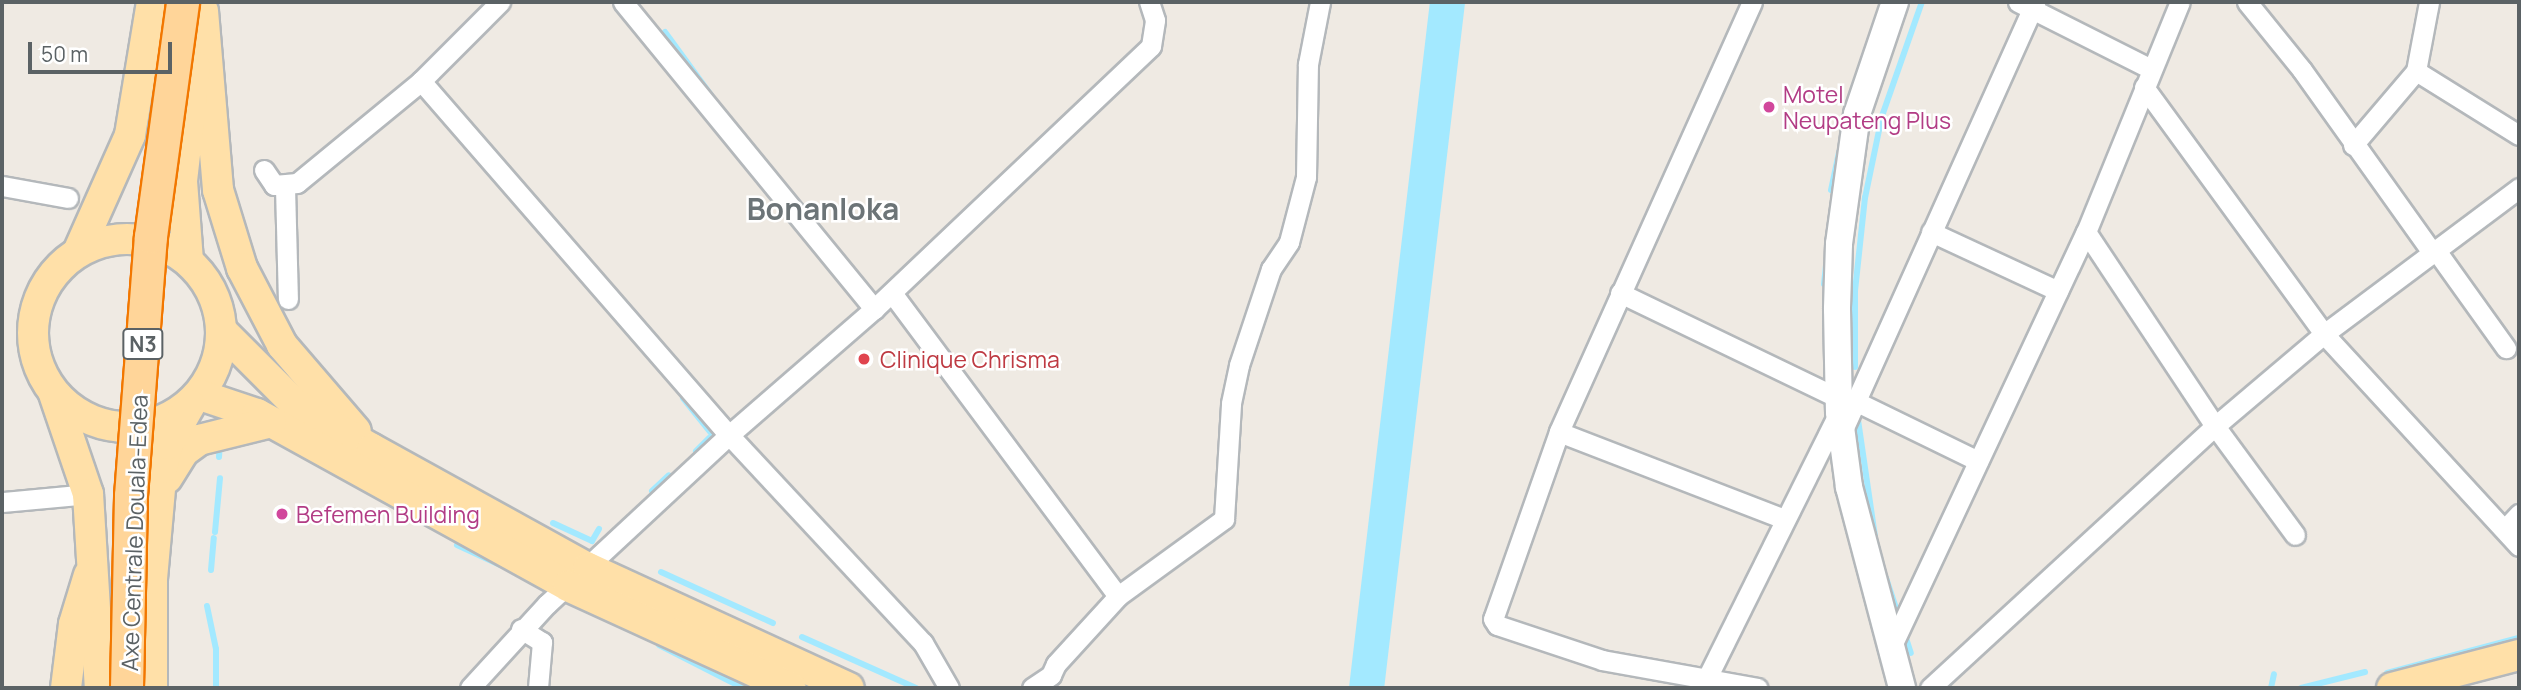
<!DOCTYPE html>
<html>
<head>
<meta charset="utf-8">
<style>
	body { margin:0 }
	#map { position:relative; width:2521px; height:690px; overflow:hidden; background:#efeae3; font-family:Manrope,sans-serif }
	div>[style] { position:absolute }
	.stream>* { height:6px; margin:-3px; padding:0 3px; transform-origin:3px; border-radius:3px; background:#a3e9ff }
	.river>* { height:35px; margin:-17.5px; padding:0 17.5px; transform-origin:17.5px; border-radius:17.5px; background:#a3e9ff }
	.roads { filter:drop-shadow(2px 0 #b4b8bb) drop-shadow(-2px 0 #b4b8bb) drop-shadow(0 2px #b4b8bb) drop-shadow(0 -2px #b4b8bb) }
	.minor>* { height:19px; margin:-9.5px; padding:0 9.5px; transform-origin:9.5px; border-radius:9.5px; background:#fff }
	.secondary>* { height:26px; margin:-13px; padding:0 13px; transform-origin:13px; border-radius:13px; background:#fff }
	.primary>* { height:30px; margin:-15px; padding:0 15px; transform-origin:15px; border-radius:15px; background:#ffe0a8 }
	.primary>.ring { margin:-15px; padding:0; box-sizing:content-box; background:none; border:30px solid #ffe0a8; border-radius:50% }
	.bridges { filter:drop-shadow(2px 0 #f27700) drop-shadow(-2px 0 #f27700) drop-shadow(0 2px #f27700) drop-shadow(0 -2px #f27700) }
	.trunk-bridge>* { height:32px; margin:-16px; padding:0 16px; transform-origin:16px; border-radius:16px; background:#ffd599 }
	.dots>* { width:19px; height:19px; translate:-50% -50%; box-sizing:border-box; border:4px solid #fff; border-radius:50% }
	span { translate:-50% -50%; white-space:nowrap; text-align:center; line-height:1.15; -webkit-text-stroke:5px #fff; paint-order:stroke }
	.shield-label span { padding:2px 5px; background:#fff; border:2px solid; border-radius:5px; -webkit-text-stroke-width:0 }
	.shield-label { font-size:21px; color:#5b6265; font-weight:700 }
	.hotel-label { font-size:23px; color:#b23c85 }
	.left { translate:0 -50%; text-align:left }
	.health-label { font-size:23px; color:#be3a42 }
	.street-label { font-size:23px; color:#5b6265 }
	.district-label { font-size:30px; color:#6c7477; font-weight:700 }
	.frame { position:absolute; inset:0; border:4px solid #5b6265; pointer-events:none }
	.scale { position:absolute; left:28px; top:42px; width:144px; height:32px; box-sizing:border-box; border:4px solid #5b6265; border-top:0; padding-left:9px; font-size:21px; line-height:24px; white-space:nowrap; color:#5b6265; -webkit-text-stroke:5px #fff; paint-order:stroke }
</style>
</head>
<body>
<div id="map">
	<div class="stream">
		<i style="left:665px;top:32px;width:78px;rotate:53.9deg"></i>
		<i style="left:1831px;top:190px;width:39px;rotate:-78deg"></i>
		<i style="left:1824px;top:284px;width:18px;rotate:-84deg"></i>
		<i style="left:1855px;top:367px;width:76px;rotate:-90deg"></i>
		<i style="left:1855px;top:291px;width:94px;rotate:-83.9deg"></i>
		<i style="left:1865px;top:198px;width:84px;rotate:-78.3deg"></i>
		<i style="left:1882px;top:116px;width:121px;rotate:-70.7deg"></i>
		<i style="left:683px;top:398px;width:45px;rotate:51.3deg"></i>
		<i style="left:1857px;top:413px;width:125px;rotate:81.7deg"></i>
		<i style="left:696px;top:451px;width:18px;rotate:-45deg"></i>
		<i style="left:219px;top:457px;width:14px;rotate:-86deg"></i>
		<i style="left:652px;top:491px;width:23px;rotate:-43deg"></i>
		<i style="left:553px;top:523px;width:43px;rotate:24.8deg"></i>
		<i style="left:592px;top:541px;width:14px;rotate:-60deg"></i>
		<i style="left:215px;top:532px;width:54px;rotate:-84.7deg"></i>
		<i style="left:457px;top:545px;width:47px;rotate:24.9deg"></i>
		<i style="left:211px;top:570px;width:32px;rotate:-85deg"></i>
		<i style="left:661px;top:572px;width:123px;rotate:24.5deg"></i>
		<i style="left:1886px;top:578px;width:41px;rotate:71.6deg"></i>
		<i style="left:207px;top:606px;width:44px;rotate:78.2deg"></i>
		<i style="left:216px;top:649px;width:39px;rotate:90deg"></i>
		<i style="left:1904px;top:632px;width:22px;rotate:72deg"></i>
		<i style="left:802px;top:637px;width:125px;rotate:24.1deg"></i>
		<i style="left:659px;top:645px;width:94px;rotate:27.1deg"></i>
		<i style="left:2387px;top:673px;width:137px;rotate:-14.9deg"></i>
		<i style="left:2271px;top:688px;width:14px;rotate:-78deg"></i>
		<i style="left:2301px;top:688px;width:66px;rotate:-14deg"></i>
	</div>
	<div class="river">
		<i style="left:1366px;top:688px;width:691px;rotate:-83.27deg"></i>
	</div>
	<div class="roads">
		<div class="minor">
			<i style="left:623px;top:2px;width:397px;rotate:50.7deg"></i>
			<i style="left:1752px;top:2px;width:471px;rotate:114.2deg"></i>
			<i style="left:1559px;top:432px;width:198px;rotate:109.4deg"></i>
			<i style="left:1493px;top:619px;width:7px;rotate:56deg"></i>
			<i style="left:1497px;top:625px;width:111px;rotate:18.4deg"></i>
			<i style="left:1602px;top:660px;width:158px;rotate:10.2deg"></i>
			<i style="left:2018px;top:2px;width:149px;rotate:26.7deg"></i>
			<i style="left:2247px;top:2px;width:87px;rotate:51deg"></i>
			<i style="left:2302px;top:70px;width:224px;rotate:54.5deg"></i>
			<i style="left:2416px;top:71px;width:121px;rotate:31.9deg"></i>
			<i style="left:421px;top:81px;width:469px;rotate:49deg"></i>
			<i style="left:729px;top:435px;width:284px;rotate:47deg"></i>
			<i style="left:923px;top:643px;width:52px;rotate:60deg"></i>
			<i style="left:2144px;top:87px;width:306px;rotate:53.9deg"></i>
			<i style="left:2324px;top:334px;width:288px;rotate:47.4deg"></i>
			<i style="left:2353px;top:145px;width:97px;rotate:-49.6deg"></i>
			<i style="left:2416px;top:71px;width:70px;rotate:-79.3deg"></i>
			<i style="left:264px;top:170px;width:18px;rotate:56deg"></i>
			<i style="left:274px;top:185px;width:23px;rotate:-5deg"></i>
			<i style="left:297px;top:183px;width:161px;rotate:-39.4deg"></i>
			<i style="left:421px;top:81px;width:112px;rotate:-45deg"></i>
			<i style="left:2px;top:186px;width:67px;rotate:10.3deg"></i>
			<i style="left:285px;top:187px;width:112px;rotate:88.5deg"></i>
			<i style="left:1931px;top:232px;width:140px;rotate:24.9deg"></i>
			<i style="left:2086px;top:232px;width:233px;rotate:56.4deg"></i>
			<i style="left:2215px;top:426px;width:135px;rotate:53.7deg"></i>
			<i style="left:2435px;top:249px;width:122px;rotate:54.4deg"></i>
			<i style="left:892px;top:293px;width:378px;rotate:53.3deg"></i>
			<i style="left:1620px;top:293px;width:242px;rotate:25.7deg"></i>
			<i style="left:1855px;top:401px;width:137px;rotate:26deg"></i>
			<i style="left:1559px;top:432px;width:242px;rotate:21.1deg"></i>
			<i style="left:1842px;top:432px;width:471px;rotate:-65.8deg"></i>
			<i style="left:2px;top:502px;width:86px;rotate:-5.3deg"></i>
			<i style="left:2505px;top:529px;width:21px;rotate:-47deg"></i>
			<i style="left:521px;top:629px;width:25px;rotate:32deg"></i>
			<i style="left:542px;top:642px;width:46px;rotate:95deg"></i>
			<i style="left:1889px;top:652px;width:464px;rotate:-64.9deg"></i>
			<i style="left:2086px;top:232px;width:248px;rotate:-67.8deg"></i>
			<i style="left:1705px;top:682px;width:301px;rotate:-63.6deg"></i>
			<i style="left:470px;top:688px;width:114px;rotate:-47.5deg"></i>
			<i style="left:547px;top:604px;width:248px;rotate:-42.9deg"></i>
			<i style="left:729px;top:435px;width:192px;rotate:-41deg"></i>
			<i style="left:874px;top:309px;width:382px;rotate:-43.5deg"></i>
			<i style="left:1151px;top:46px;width:26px;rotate:-81deg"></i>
			<i style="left:1155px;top:20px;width:19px;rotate:-108deg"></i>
			<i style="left:1032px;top:688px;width:23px;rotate:-34deg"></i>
			<i style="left:1051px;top:675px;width:12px;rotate:-66deg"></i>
			<i style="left:1056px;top:664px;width:92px;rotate:-47.6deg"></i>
			<i style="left:1118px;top:596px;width:131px;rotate:-36deg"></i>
			<i style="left:1224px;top:519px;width:116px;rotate:-86.5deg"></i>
			<i style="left:1231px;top:403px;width:39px;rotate:-78deg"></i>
			<i style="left:1239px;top:365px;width:101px;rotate:-71.6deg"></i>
			<i style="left:1271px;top:269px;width:32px;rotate:-56deg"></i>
			<i style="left:1289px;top:242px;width:67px;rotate:-75.3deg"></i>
			<i style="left:1306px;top:177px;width:113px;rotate:-89deg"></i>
			<i style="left:1308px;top:64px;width:63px;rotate:-79deg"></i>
			<i style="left:1930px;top:688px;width:387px;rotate:-42.6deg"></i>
			<i style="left:2215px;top:426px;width:143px;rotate:-40.2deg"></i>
			<i style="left:2324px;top:334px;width:244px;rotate:-36.8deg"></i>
		</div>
		<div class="secondary">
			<i style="left:1895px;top:2px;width:118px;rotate:108.7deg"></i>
			<i style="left:1857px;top:114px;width:131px;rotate:97.9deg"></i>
			<i style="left:1839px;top:244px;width:65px;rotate:91.8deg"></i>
			<i style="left:1837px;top:309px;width:103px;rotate:88.9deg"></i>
			<i style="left:1839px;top:412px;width:76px;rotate:82.4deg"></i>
			<i style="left:1849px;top:487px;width:208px;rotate:75.2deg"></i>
		</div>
		<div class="primary">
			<i style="left:203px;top:11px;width:180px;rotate:85.2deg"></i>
			<i style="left:218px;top:190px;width:82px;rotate:72.9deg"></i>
			<i style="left:242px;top:268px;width:87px;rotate:62.5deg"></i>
			<i style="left:282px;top:345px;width:113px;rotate:49.3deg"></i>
			<i class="ring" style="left:33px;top:239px;width:158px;height:158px"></i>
			<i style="left:78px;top:252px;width:128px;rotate:-66deg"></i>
			<i style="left:130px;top:135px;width:135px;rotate:-80.6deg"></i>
			<i style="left:188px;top:261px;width:80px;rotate:-94.3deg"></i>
			<i style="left:182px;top:181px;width:115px;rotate:-83.5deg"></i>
			<i style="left:222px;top:331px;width:103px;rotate:45deg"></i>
			<i style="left:295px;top:404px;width:89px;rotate:30.3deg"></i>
			<i style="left:372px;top:449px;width:247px;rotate:28.9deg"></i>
			<i style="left:588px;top:568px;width:287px;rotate:24.7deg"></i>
			<i style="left:54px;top:394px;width:106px;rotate:71.2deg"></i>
			<i style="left:88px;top:494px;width:194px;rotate:86.5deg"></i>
			<i style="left:200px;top:395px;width:60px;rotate:18.4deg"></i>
			<i style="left:257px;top:414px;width:355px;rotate:28.9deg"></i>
			<i style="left:568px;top:586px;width:245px;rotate:24.6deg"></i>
			<i style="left:167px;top:478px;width:32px;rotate:-58deg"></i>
			<i style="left:184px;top:451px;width:19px;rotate:-36deg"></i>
			<i style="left:199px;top:440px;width:74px;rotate:-14deg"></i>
			<i style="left:66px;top:688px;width:64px;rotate:-82.9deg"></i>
			<i style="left:74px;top:624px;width:51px;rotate:-73deg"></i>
			<i style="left:152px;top:688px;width:109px;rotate:-90deg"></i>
			<i style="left:152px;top:579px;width:111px;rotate:-84.9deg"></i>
			<i style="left:162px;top:468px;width:25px;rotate:-76deg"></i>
			<i style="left:168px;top:444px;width:45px;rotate:-60.6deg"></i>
			<i style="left:2392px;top:688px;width:131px;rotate:-14.6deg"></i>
		</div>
	</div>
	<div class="bridges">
		<div class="trunk-bridge">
			<i style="left:127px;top:688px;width:192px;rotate:-88.8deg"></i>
			<i style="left:131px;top:496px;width:260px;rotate:-85.6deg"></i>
			<i style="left:151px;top:237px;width:237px;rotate:-82.2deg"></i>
		</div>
	</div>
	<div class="dots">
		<i style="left:1769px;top:107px;background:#d1479c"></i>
		<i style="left:864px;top:359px;background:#e0444e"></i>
		<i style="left:282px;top:514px;background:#d1479c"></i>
	</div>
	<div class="shield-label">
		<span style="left:143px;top:344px">N3</span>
	</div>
	<div class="hotel-label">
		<span class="left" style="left:1783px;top:107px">Motel<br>Neupateng Plus</span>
		<span class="left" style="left:296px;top:514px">Befemen Building</span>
	</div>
	<div class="health-label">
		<span class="left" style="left:880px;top:359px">Clinique Chrisma</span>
	</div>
	<div class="street-label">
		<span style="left:134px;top:533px;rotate:-88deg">Axe Centrale Douala-Edea</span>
	</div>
	<div class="district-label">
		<span style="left:823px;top:209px">Bonanloka</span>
	</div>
	<div class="frame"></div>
	<div class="scale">50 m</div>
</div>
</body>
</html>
